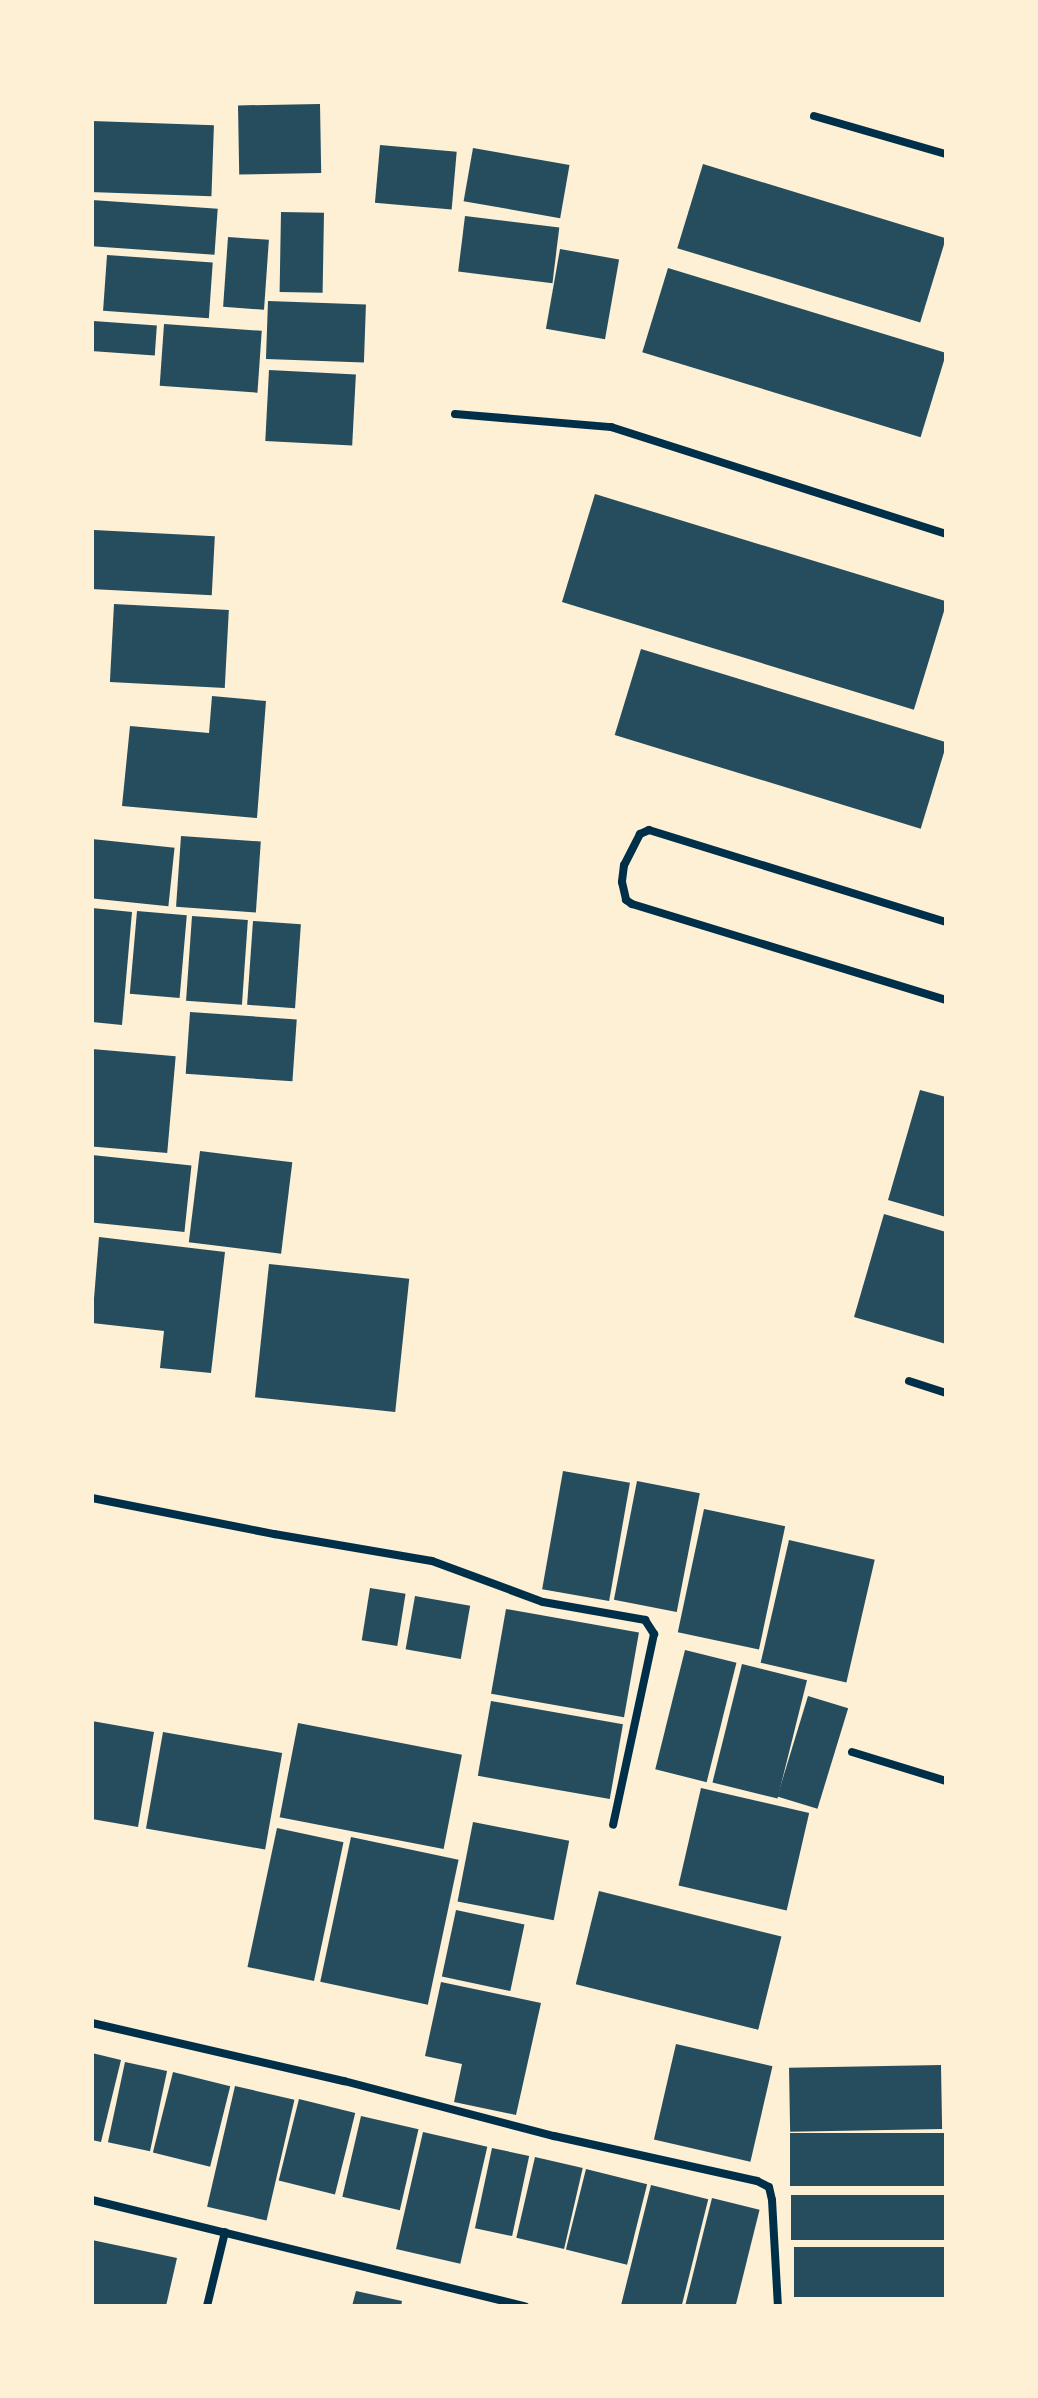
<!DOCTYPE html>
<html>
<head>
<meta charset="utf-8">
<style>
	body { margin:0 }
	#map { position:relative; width:1038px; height:2398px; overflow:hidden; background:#fdf0d5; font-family:Mulish,sans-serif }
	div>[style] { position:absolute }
	.building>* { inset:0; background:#264d5e; transform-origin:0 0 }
	.minor>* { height:8px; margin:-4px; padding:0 4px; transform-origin:4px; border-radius:4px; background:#003049 }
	span { translate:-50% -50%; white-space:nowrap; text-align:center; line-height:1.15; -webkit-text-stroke:7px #fdf0d5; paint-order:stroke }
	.frame { position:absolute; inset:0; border:94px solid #fdf0d5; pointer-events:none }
</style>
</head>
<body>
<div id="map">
	<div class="building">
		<i style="left:320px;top:104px;width:69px;height:82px;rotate:89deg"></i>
		<i style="left:92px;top:121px;width:122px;height:71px;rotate:2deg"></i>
		<i style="left:380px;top:145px;width:77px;height:58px;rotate:5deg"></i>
		<i style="left:473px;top:148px;width:98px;height:54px;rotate:10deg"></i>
		<i style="left:703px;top:164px;width:254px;height:88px;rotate:17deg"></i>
		<i style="left:92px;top:200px;width:126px;height:46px;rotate:4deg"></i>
		<i style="left:281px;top:212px;width:43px;height:80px;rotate:1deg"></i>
		<i style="left:465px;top:216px;width:95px;height:56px;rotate:7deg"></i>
		<i style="left:228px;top:237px;width:41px;height:70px;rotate:4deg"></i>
		<i style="left:560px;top:249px;width:60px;height:81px;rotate:10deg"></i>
		<i style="left:107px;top:255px;width:106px;height:56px;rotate:4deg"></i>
		<i style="left:668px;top:268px;width:291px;height:88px;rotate:17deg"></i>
		<i style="left:268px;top:301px;width:98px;height:58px;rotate:2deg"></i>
		<i style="left:93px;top:321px;width:64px;height:30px;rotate:4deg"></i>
		<i style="left:164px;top:324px;width:98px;height:62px;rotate:4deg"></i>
		<i style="left:269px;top:370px;width:87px;height:71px;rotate:3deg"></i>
		<i style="left:595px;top:494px;width:368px;height:113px;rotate:17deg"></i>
		<i style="left:94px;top:530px;width:121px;height:59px;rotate:3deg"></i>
		<i style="left:114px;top:604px;width:115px;height:78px;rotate:3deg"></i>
		<i style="left:641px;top:649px;width:320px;height:90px;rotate:17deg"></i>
		<i style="clip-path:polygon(212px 696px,266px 701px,257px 818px,122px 806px,130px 726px,209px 733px)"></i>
		<i style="left:181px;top:836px;width:80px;height:71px;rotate:4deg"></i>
		<i style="left:92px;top:839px;width:83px;height:59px;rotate:6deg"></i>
		<i style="clip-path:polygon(92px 908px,132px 912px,122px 1025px,92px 1022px)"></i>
		<i style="left:137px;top:911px;width:50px;height:83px;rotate:5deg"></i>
		<i style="left:192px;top:916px;width:56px;height:85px;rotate:4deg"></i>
		<i style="left:253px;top:921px;width:48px;height:84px;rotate:4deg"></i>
		<i style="left:190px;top:1012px;width:107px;height:62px;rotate:4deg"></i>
		<i style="left:92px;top:1049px;width:84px;height:97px;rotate:5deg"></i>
		<i style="clip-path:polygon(920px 1090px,946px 1097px,946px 1217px,888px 1200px)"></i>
		<i style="left:200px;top:1151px;width:93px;height:92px;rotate:7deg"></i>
		<i style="left:92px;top:1155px;width:100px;height:67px;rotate:6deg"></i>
		<i style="clip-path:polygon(884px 1214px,946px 1232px,946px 1344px,854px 1317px)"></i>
		<i style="clip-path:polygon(99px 1237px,225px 1252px,211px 1373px,160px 1368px,164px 1331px,92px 1323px)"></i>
		<i style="left:269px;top:1264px;width:141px;height:134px;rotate:6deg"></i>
		<i style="left:563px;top:1471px;width:68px;height:120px;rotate:10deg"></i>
		<i style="left:637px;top:1481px;width:64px;height:121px;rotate:11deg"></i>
		<i style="left:704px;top:1509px;width:83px;height:126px;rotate:12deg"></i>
		<i style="left:789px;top:1540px;width:88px;height:126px;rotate:13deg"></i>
		<i style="left:370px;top:1588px;width:36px;height:53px;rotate:9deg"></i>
		<i style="left:415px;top:1596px;width:56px;height:54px;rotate:10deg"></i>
		<i style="left:506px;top:1609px;width:135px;height:86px;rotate:10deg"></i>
		<i style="left:685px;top:1650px;width:53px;height:123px;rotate:14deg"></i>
		<i style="left:742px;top:1664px;width:67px;height:122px;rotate:14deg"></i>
		<i style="left:808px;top:1696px;width:42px;height:105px;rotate:17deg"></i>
		<i style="left:491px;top:1701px;width:134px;height:76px;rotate:10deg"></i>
		<i style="clip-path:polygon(92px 1721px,154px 1732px,138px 1827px,92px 1819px)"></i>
		<i style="left:298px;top:1723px;width:167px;height:96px;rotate:11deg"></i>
		<i style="left:163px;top:1732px;width:121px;height:98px;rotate:10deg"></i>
		<i style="left:701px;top:1788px;width:111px;height:100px;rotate:13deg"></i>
		<i style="left:473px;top:1822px;width:98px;height:81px;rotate:11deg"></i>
		<i style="left:277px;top:1828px;width:68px;height:142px;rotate:12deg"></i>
		<i style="left:351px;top:1837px;width:110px;height:148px;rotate:12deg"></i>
		<i style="left:599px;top:1891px;width:188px;height:96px;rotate:14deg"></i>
		<i style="left:456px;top:1910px;width:70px;height:68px;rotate:12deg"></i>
		<i style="clip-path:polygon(441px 1982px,541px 2003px,516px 2115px,454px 2102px,462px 2064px,425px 2056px)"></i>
		<i style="left:676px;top:2044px;width:99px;height:98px;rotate:13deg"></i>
		<i style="clip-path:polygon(92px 2053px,121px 2060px,101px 2142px,92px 2140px)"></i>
		<i style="left:125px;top:2062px;width:43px;height:82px;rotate:12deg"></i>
		<i style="left:941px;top:2065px;width:64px;height:152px;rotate:89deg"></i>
		<i style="left:173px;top:2072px;width:59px;height:83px;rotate:14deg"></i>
		<i style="left:235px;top:2086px;width:61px;height:124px;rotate:13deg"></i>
		<i style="left:299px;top:2099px;width:58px;height:84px;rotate:14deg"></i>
		<i style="left:361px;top:2116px;width:59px;height:83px;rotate:13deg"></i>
		<i style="left:423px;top:2132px;width:66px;height:120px;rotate:13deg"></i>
		<i style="left:946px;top:2133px;width:53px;height:156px;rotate:90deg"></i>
		<i style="left:492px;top:2148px;width:38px;height:82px;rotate:12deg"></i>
		<i style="left:535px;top:2157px;width:49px;height:83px;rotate:13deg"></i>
		<i style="left:586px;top:2169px;width:63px;height:83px;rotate:14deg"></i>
		<i style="left:651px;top:2185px;width:59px;height:125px;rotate:14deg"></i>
		<i style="left:946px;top:2195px;width:45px;height:155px;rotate:90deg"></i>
		<i style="left:712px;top:2198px;width:49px;height:111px;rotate:14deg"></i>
		<i style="clip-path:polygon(92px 2240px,177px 2258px,166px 2306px,92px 2306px)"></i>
		<i style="left:946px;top:2247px;width:50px;height:152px;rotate:90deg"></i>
		<i style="clip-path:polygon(356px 2291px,402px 2301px,401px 2306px,352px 2306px)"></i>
	</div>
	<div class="minor">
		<i style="left:814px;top:116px;width:137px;rotate:16.1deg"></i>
		<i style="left:455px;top:414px;width:157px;rotate:4.8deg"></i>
		<i style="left:611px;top:427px;width:352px;rotate:17.7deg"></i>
		<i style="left:946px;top:922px;width:311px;rotate:-162.8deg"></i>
		<i style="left:649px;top:830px;width:10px;rotate:156deg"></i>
		<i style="left:640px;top:834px;width:35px;rotate:117deg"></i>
		<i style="left:624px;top:865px;width:17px;rotate:97deg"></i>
		<i style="left:622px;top:882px;width:18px;rotate:77deg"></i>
		<i style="left:626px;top:900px;width:7px;rotate:34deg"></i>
		<i style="left:632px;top:904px;width:328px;rotate:17deg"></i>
		<i style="left:909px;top:1381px;width:39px;rotate:18deg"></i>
		<i style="left:92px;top:1498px;width:186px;rotate:11.2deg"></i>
		<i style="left:274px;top:1534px;width:160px;rotate:9.7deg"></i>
		<i style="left:432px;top:1561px;width:118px;rotate:20.3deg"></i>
		<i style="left:543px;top:1602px;width:104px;rotate:10deg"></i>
		<i style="left:645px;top:1620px;width:17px;rotate:57deg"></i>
		<i style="left:654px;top:1634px;width:195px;rotate:102.1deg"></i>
		<i style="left:852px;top:1752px;width:98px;rotate:17.1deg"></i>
		<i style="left:92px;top:2023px;width:259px;rotate:13deg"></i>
		<i style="left:344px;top:2081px;width:217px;rotate:14.7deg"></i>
		<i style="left:554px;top:2136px;width:208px;rotate:12.5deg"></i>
		<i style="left:757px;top:2181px;width:13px;rotate:27deg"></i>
		<i style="left:769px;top:2187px;width:13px;rotate:77deg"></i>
		<i style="left:772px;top:2200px;width:106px;rotate:86.8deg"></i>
		<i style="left:92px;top:2200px;width:446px;rotate:13.8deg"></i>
		<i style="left:207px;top:2306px;width:76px;rotate:-76.3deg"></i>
	</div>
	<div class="frame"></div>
</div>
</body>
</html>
